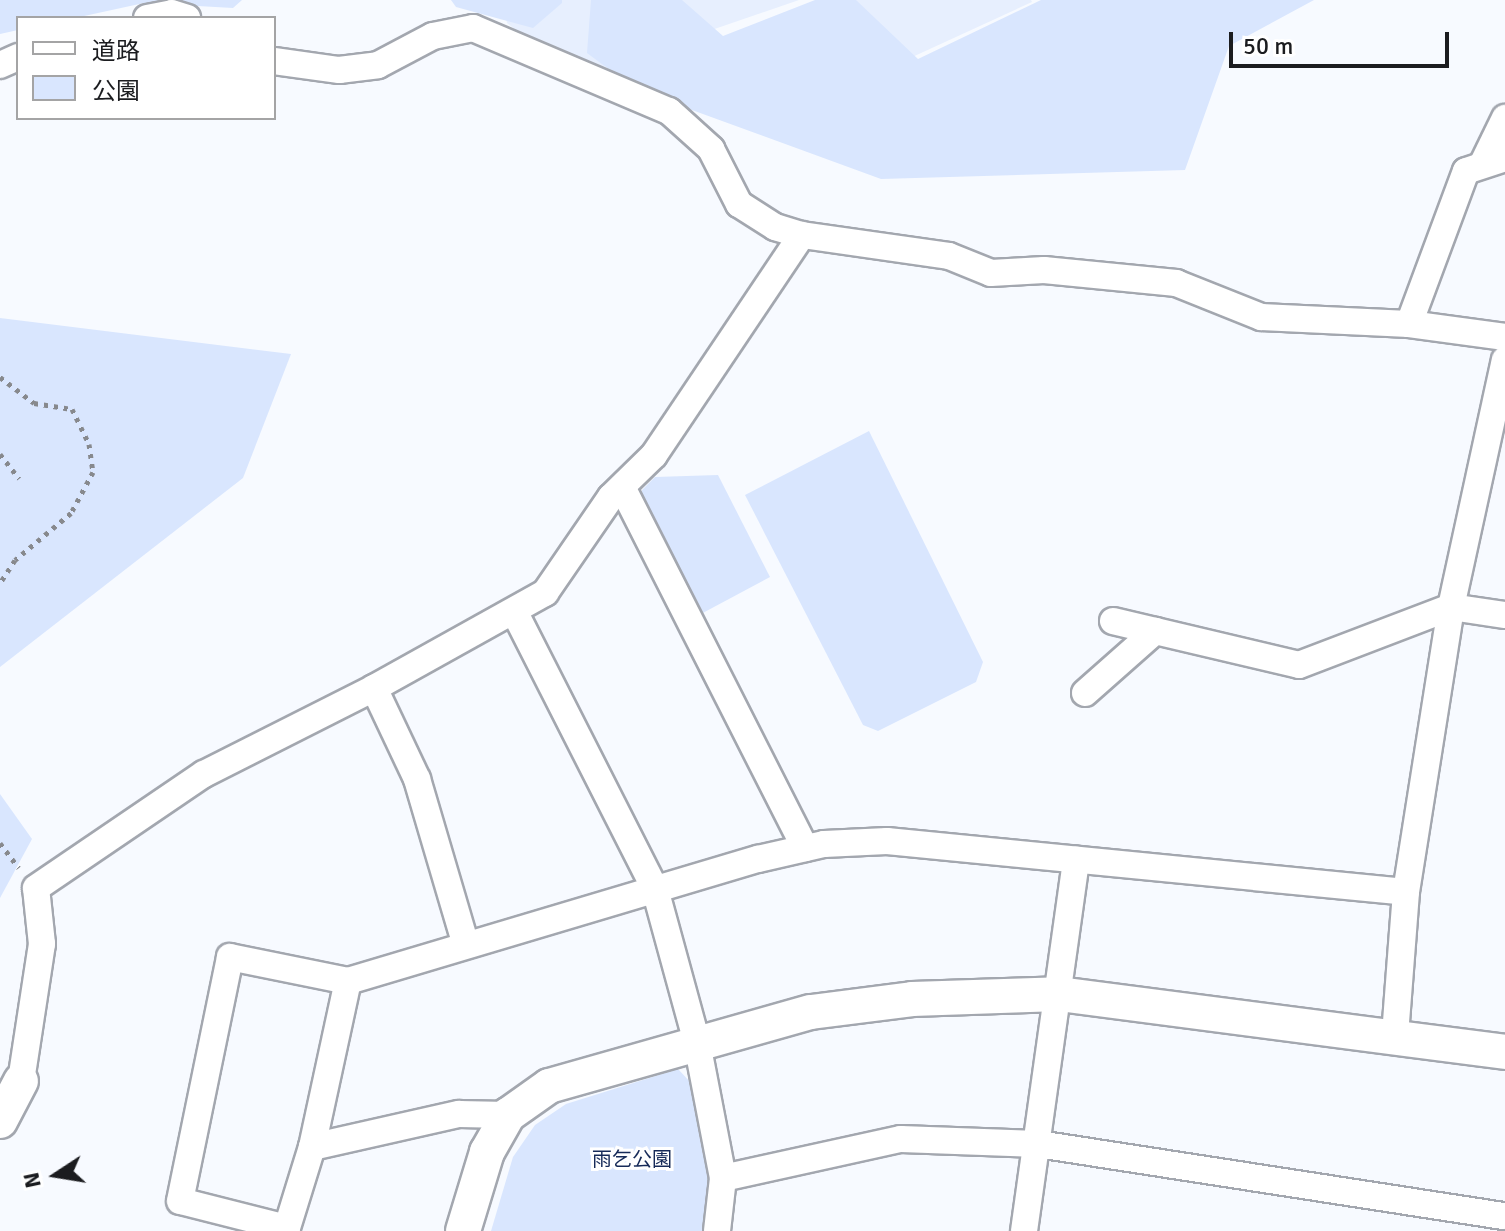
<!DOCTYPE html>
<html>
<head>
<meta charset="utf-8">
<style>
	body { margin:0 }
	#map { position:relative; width:1505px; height:1231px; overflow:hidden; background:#f7faff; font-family:Signika,"Noto Sans JP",sans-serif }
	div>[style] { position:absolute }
	.built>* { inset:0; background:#e7effe }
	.green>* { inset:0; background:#d9e6fe }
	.path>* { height:5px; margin-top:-2.5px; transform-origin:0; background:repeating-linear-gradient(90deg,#87898d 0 4px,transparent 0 10px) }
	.roads { filter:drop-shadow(2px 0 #a3a7af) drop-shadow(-2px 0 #a3a7af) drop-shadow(0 2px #a3a7af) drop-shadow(0 -2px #a3a7af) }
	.minor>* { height:26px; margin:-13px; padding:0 13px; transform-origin:13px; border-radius:13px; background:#fff }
	.tertiary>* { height:34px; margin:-17px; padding:0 17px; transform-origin:17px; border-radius:17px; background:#fff }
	span { translate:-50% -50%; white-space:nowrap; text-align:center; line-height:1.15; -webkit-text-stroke:6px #fff; paint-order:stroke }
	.park-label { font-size:20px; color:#162a58 }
	.legend { position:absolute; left:16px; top:16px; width:260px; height:104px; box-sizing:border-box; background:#fff; border:2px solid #a4a4a5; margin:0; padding:10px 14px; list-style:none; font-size:24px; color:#1b1c1f }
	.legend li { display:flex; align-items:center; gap:16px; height:40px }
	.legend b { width:40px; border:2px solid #a4a4a5 }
	.north { position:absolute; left:16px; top:1135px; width:80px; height:80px; -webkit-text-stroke:6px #fff; paint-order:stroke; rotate:258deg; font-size:22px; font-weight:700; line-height:32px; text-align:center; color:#1b1c1f }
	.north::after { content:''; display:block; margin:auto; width:28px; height:36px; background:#1b1c1f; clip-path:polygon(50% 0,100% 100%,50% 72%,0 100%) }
	.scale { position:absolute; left:1229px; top:32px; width:220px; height:36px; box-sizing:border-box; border:4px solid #1b1c1f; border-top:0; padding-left:10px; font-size:24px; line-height:28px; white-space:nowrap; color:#1b1c1f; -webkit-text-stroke:6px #fff; paint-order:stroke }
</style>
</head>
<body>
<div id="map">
	<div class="built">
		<i style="clip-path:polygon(503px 0,799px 0,595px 70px,541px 50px,507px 23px)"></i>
		<i style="clip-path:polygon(846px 0,1031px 0,1032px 2px,908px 59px)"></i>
	</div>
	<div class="green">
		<i style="clip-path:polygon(0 0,242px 0,233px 8px,144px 3px,75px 18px,18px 18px,18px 30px,0 34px)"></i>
		<i style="clip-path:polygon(451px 0,562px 0,562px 3px,533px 28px,456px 7px)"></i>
		<i style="clip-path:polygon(591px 0,682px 0,723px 36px,815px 0,856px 0,918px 59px,1041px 0,1314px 0,1229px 46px,1185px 170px,881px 179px,637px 90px,587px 53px)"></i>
		<i style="clip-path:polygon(0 318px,291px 354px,243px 478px,0 667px)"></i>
		<i style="clip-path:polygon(869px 431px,983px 662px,976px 682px,878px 731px,863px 725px,745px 495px)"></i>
		<i style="clip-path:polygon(718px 475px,770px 577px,699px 615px,641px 504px,642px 490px,655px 477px)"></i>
		<i style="clip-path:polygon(0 794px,32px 839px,0 898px)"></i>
		<i style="clip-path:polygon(678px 1069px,692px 1084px,709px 1169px,703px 1231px,491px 1231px,513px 1157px,535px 1125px,566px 1104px)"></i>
	</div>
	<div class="path">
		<i style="left:0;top:377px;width:43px;rotate:37.4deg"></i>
		<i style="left:34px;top:403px;width:38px;rotate:9deg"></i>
		<i style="left:72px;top:409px;width:39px;rotate:64deg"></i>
		<i style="left:89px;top:444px;width:28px;rotate:82deg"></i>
		<i style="left:93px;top:472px;width:47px;rotate:118.2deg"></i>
		<i style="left:71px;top:513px;width:73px;rotate:140deg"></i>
		<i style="left:15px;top:560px;width:27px;rotate:123deg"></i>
		<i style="left:0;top:454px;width:31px;rotate:52deg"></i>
		<i style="left:0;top:843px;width:31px;rotate:53deg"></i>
	</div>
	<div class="roads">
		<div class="minor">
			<i style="left:147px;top:18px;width:25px;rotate:-11deg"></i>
			<i style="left:172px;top:13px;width:16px;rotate:18deg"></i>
			<i style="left:274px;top:61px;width:66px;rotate:7.9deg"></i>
			<i style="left:339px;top:70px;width:39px;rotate:-7deg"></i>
			<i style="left:378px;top:65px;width:62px;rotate:-27.8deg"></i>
			<i style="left:433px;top:36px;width:41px;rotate:-11.3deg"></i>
			<i style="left:473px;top:28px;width:213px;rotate:23deg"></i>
			<i style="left:669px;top:111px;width:57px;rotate:42.1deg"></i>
			<i style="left:711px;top:149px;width:62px;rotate:63deg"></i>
			<i style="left:739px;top:204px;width:43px;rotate:32.6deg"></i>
			<i style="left:775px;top:227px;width:28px;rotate:17deg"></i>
			<i style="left:802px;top:235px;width:148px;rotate:8.1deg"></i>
			<i style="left:949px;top:256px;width:45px;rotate:22deg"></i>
			<i style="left:991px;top:273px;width:53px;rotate:-3.2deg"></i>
			<i style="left:1044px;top:270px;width:133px;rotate:5.6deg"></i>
			<i style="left:1176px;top:283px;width:92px;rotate:21.8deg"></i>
			<i style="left:1261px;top:317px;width:148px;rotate:2.7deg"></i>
			<i style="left:1409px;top:324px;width:97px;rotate:7.7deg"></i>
			<i style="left:0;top:65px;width:20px;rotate:-24deg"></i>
			<i style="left:1484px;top:161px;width:48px;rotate:-64deg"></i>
			<i style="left:1409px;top:324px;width:163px;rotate:-69.6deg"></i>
			<i style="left:1466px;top:171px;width:41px;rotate:-18.4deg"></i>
			<i style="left:622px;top:487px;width:405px;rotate:63.1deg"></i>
			<i style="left:514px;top:611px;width:312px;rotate:63.1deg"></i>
			<i style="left:655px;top:889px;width:160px;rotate:74.7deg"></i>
			<i style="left:697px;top:1043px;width:137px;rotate:79.1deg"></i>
			<i style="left:723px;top:1178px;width:53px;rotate:96.5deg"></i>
			<i style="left:1113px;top:621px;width:191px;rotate:13.3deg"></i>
			<i style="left:1299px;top:665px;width:163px;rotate:-20.9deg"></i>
			<i style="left:1451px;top:607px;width:55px;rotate:8.4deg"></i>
			<i style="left:374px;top:688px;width:101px;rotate:64.7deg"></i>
			<i style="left:417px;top:779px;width:173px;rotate:73.6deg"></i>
			<i style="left:1085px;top:693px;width:94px;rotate:-41.5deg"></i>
			<i style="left:1395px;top:1035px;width:143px;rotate:-85.6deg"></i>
			<i style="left:1406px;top:892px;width:289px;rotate:-81deg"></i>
			<i style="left:1451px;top:607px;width:253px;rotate:-77.7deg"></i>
			<i style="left:21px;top:1081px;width:139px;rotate:-81.3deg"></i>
			<i style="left:42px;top:944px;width:56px;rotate:-96.1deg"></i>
			<i style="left:36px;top:888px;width:203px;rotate:-34.2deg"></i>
			<i style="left:204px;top:774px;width:191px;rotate:-26.8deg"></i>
			<i style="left:374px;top:688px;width:196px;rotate:-29.1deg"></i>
			<i style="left:545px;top:593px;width:116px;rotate:-55.5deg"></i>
			<i style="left:611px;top:497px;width:60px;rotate:-44.3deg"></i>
			<i style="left:654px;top:455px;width:265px;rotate:-56.1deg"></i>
			<i style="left:312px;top:1147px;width:151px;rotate:-12.7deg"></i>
			<i style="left:459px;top:1114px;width:49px;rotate:1.2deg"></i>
			<i style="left:723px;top:1178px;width:182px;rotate:-12.4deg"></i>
			<i style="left:901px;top:1139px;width:137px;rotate:2.1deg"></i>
			<i style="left:1038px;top:1144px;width:473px;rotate:8.8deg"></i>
			<i style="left:287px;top:1228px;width:110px;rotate:-165.8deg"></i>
			<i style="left:180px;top:1201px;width:249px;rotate:-78.4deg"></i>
			<i style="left:230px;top:957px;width:120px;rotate:11.5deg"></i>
			<i style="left:348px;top:981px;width:428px;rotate:-16.6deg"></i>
			<i style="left:758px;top:859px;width:68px;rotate:-12.8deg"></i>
			<i style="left:824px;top:844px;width:63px;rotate:-2.7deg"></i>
			<i style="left:887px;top:841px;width:521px;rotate:5.61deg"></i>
			<i style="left:286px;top:1231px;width:88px;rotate:-72.8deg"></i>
			<i style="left:312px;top:1147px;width:170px;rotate:-77.8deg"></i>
			<i style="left:1024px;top:1231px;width:375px;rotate:-82deg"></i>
		</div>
		<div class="tertiary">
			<i style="left:0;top:1121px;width:45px;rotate:-62.3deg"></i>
			<i style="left:463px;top:1231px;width:83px;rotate:-73.1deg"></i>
			<i style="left:487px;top:1152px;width:43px;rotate:-60.4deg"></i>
			<i style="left:508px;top:1115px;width:50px;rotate:-35.3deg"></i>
			<i style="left:549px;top:1086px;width:272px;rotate:-15.8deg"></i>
			<i style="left:811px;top:1012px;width:102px;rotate:-7.3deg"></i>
			<i style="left:912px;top:999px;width:147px;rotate:-1.9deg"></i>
			<i style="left:1059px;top:994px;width:450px;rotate:7.4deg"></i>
		</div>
	</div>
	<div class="park-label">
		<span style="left:632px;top:1159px">雨乞公園</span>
	</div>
	<ul class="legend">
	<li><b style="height:10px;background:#fff"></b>道路</li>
	<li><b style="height:22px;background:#d9e6fe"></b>公園</li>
	</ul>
	<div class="north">N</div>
	<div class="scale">50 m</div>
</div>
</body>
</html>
